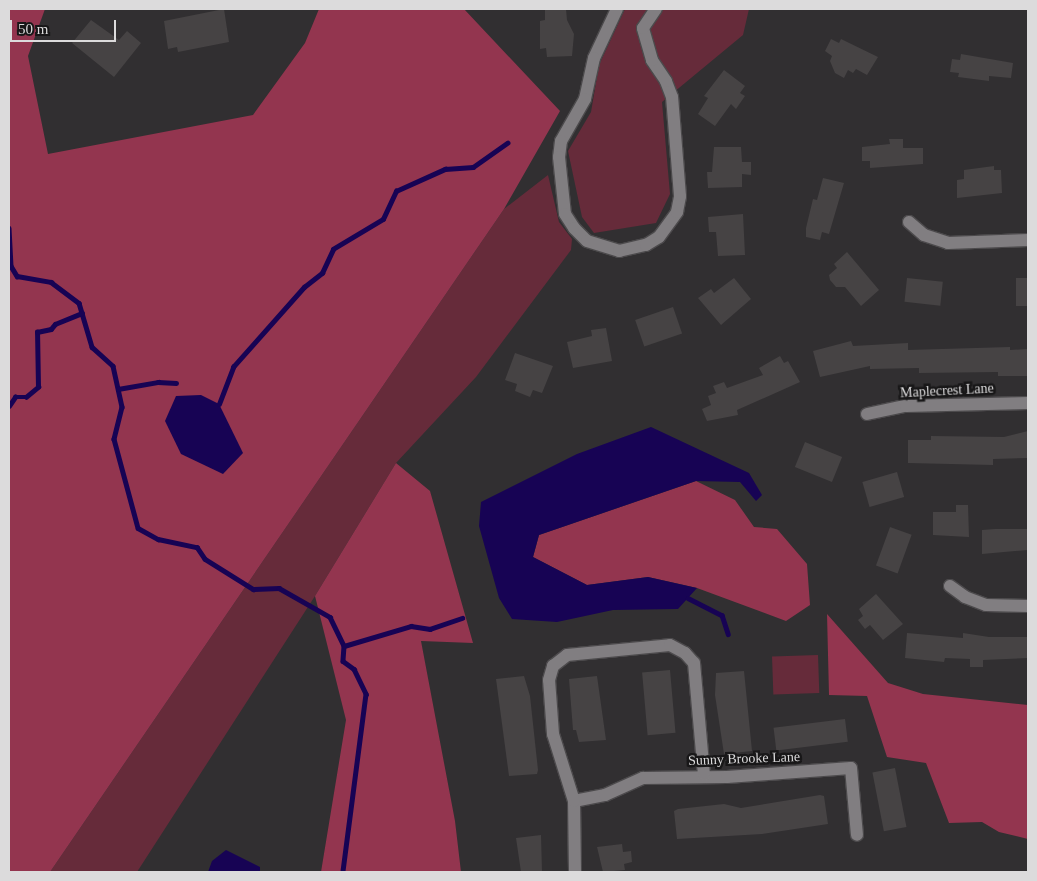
<!DOCTYPE html>
<html>
<head>
<meta charset="utf-8">
<style>
	body { margin:0 }
	#map { position:relative; width:1037px; height:881px; overflow:hidden; background:#312f31; font-family:Georgia,serif }
	div>[style] { position:absolute }
	.green>* { inset:0; background:#662b3a; transform-origin:0 0 }
	.forest>* { inset:0; background:#93354f }
	.water>* { inset:0; background:#170354 }
	.stream>* { height:4.5px; margin:-2.25px; padding:0 2.25px; transform-origin:2.25px; border-radius:2.25px; background:#170354 }
	.building>* { inset:0; background:#464344; transform-origin:0 0 }
	.roads { filter:drop-shadow(1px 0 #4c4a4c) drop-shadow(-1px 0 #4c4a4c) drop-shadow(0 1px #4c4a4c) drop-shadow(0 -1px #4c4a4c) }
	.minor>* { height:12px; margin:-6px; padding:0 6px; transform-origin:6px; border-radius:6px; background:#817e81 }
	span { translate:-50% -50%; white-space:nowrap; text-align:center; line-height:1.15; -webkit-text-stroke:5px #181718; paint-order:stroke }
	.street-label { font-size:14px; color:#dcdbdc }
	.frame { position:absolute; inset:0; border:10px solid #dcdbdc; pointer-events:none }
	.scale { position:absolute; left:10px; top:20px; width:106px; height:22px; box-sizing:border-box; border:2px solid #dcdbdc; border-top:0; padding-left:6px; font-size:15px; line-height:18px; white-space:nowrap; color:#dcdbdc; -webkit-text-stroke:4px #181718; paint-order:stroke }
</style>
</head>
<body>
<div id="map">
	<div class="green">
		<i style="clip-path:polygon(625px 9px,749px 9px,743px 35px,662px 102px,670px 194px,656px 223px,594px 233px,582px 217px,568px 151px,591px 112px,599px 65px)"></i>
		<i style="clip-path:polygon(548px 175px,559px 222px,572px 239px,571px 250px,476px 377px,396px 463px,315px 596px,137px 872px,50px 872px,504px 209px)"></i>
		<i style="left:818px;top:655px;width:38px;height:46px;rotate:88deg"></i>
	</div>
	<div class="forest">
		<i style="clip-path:polygon(9px 9px,45px 9px,28px 56px,48px 154px,253px 115px,305px 43px,319px 9px,464px 9px,560px 111px,504px 209px,50px 872px,9px 872px)"></i>
		<i style="clip-path:polygon(396px 463px,430px 491px,473px 643px,421px 641px,455px 821px,461px 872px,321px 872px,346px 720px,315px 596px)"></i>
		<i style="clip-path:polygon(696px 481px,735px 500px,754px 527px,777px 529px,807px 564px,810px 605px,786px 621px,697px 588px,648px 577px,587px 585px,533px 557px,539px 535px)"></i>
		<i style="clip-path:polygon(827px 614px,888px 683px,923px 694px,1028px 705px,1028px 839px,999px 832px,982px 822px,949px 823px,926px 763px,887px 757px,867px 696px,829px 695px)"></i>
	</div>
	<div class="water">
		<i style="clip-path:polygon(201px 395px,219px 404px,243px 453px,223px 474px,181px 454px,165px 421px,176px 396px)"></i>
		<i style="clip-path:polygon(651px 427px,749px 473px,762px 495px,756px 501px,740px 482px,696px 481px,539px 535px,533px 557px,587px 585px,648px 577px,697px 588px,678px 609px,613px 610px,557px 622px,512px 619px,499px 598px,479px 526px,481px 502px,577px 454px)"></i>
		<i style="clip-path:polygon(226px 850px,260px 867px,260px 872px,208px 872px,212px 861px)"></i>
	</div>
	<div class="stream">
		<i style="left:9px;top:228px;width:38px;rotate:87deg"></i>
		<i style="left:11px;top:266px;width:12px;rotate:59deg"></i>
		<i style="left:17px;top:276px;width:35px;rotate:10deg"></i>
		<i style="left:51px;top:282px;width:35px;rotate:37deg"></i>
		<i style="left:79px;top:303px;width:46px;rotate:73.5deg"></i>
		<i style="left:92px;top:347px;width:28px;rotate:42deg"></i>
		<i style="left:113px;top:366px;width:42px;rotate:77.6deg"></i>
		<i style="left:122px;top:407px;width:33px;rotate:104deg"></i>
		<i style="left:114px;top:439px;width:92px;rotate:74.9deg"></i>
		<i style="left:138px;top:528px;width:23px;rotate:29deg"></i>
		<i style="left:158px;top:539px;width:40px;rotate:12deg"></i>
		<i style="left:197px;top:547px;width:14px;rotate:56deg"></i>
		<i style="left:205px;top:559px;width:57px;rotate:32deg"></i>
		<i style="left:253px;top:589px;width:26px;rotate:-2deg"></i>
		<i style="left:279px;top:588px;width:59px;rotate:29.6deg"></i>
		<i style="left:330px;top:617px;width:32px;rotate:64deg"></i>
		<i style="left:344px;top:646px;width:15px;rotate:94deg"></i>
		<i style="left:343px;top:661px;width:14px;rotate:36deg"></i>
		<i style="left:354px;top:669px;width:28px;rotate:64deg"></i>
		<i style="left:366px;top:694px;width:179px;rotate:97.4deg"></i>
		<i style="left:118px;top:389px;width:41px;rotate:-9.9deg"></i>
		<i style="left:158px;top:382px;width:18px;rotate:3deg"></i>
		<i style="left:219px;top:404px;width:40px;rotate:-69deg"></i>
		<i style="left:233px;top:367px;width:107px;rotate:-48.4deg"></i>
		<i style="left:304px;top:287px;width:23px;rotate:-38deg"></i>
		<i style="left:322px;top:273px;width:26px;rotate:-65deg"></i>
		<i style="left:333px;top:249px;width:58px;rotate:-31deg"></i>
		<i style="left:383px;top:219px;width:31px;rotate:-65deg"></i>
		<i style="left:396px;top:191px;width:54px;rotate:-24.2deg"></i>
		<i style="left:445px;top:169px;width:28px;rotate:-4deg"></i>
		<i style="left:473px;top:167px;width:42px;rotate:-35.2deg"></i>
		<i style="left:9px;top:406px;width:11px;rotate:-56deg"></i>
		<i style="left:15px;top:397px;width:11px"></i>
		<i style="left:26px;top:397px;width:16px;rotate:-40deg"></i>
		<i style="left:38px;top:387px;width:55px;rotate:-91deg"></i>
		<i style="left:37px;top:332px;width:14px;rotate:-12deg"></i>
		<i style="left:51px;top:329px;width:6px;rotate:-51deg"></i>
		<i style="left:55px;top:324px;width:29px;rotate:-22deg"></i>
		<i style="left:688px;top:598px;width:38px;rotate:27deg"></i>
		<i style="left:722px;top:615px;width:20px;rotate:72deg"></i>
		<i style="left:344px;top:646px;width:70px;rotate:-16.6deg"></i>
		<i style="left:411px;top:626px;width:19px;rotate:9deg"></i>
		<i style="left:430px;top:629px;width:34px;rotate:-19deg"></i>
	</div>
	<div class="building">
		<i style="clip-path:polygon(224px 9px,229px 42px,178px 52px,177px 47px,168px 49px,164px 21px)"></i>
		<i style="clip-path:polygon(545px 9px,566px 9px,567px 20px,574px 34px,572px 56px,547px 57px,546px 48px,540px 49px,540px 21px,545px 20px)"></i>
		<i style="clip-path:polygon(91px 20px,119px 40px,127px 31px,141px 43px,114px 77px,72px 43px)"></i>
		<i style="clip-path:polygon(831px 39px,839px 43px,841px 39px,878px 57px,867px 75px,856px 69px,853px 73px,848px 70px,844px 78px,835px 73px,830px 61px,832px 56px,825px 51px)"></i>
		<i style="clip-path:polygon(961px 54px,1013px 63px,1011px 78px,989px 76px,989px 81px,958px 77px,959px 73px,950px 72px,952px 59px,960px 60px)"></i>
		<i style="clip-path:polygon(724px 70px,745px 86px,740px 93px,745px 96px,736px 109px,731px 104px,715px 126px,698px 114px,708px 98px,704px 96px)"></i>
		<i style="clip-path:polygon(889px 139px,903px 139px,903px 148px,923px 148px,923px 164px,870px 168px,870px 161px,862px 161px,862px 147px,890px 144px)"></i>
		<i style="clip-path:polygon(714px 147px,741px 147px,742px 162px,751px 162px,751px 175px,742px 174px,742px 187px,708px 188px,707px 172px,712px 172px)"></i>
		<i style="clip-path:polygon(994px 166px,994px 170px,1001px 170px,1002px 193px,957px 198px,957px 180px,964px 179px,964px 170px)"></i>
		<i style="clip-path:polygon(823px 178px,844px 183px,829px 234px,822px 232px,820px 240px,806px 237px,806px 228px,813px 199px,817px 200px)"></i>
		<i style="clip-path:polygon(743px 214px,745px 255px,718px 256px,716px 232px,709px 232px,708px 217px)"></i>
		<i style="clip-path:polygon(847px 252px,879px 290px,861px 306px,845px 287px,836px 287px,830px 280px,829px 275px,837px 268px,834px 264px)"></i>
		<i style="clip-path:polygon(734px 278px,751px 299px,721px 325px,698px 298px,711px 289px,714px 293px)"></i>
		<i style="left:907px;top:278px;width:36px;height:24px;rotate:6deg"></i>
		<i style="left:1016px;top:278px;width:12px;height:28px"></i>
		<i style="left:673px;top:307px;width:28px;height:40px;rotate:71deg"></i>
		<i style="clip-path:polygon(606px 328px,612px 361px,573px 368px,567px 342px,592px 336px,591px 330px)"></i>
		<i style="clip-path:polygon(851px 341px,853px 346px,908px 343px,908px 350px,1010px 347px,1010px 350px,1028px 349px,1028px 376px,998px 376px,998px 372px,919px 373px,919px 368px,870px 369px,870px 366px,820px 377px,813px 351px)"></i>
		<i style="clip-path:polygon(515px 353px,553px 366px,542px 393px,533px 390px,530px 397px,515px 391px,517px 384px,505px 380px)"></i>
		<i style="clip-path:polygon(780px 356px,784px 363px,788px 361px,800px 382px,737px 410px,738px 415px,707px 421px,702px 409px,711px 405px,708px 396px,716px 393px,713px 386px,724px 382px,727px 388px,763px 375px,759px 368px)"></i>
		<i style="clip-path:polygon(1028px 431px,1028px 458px,993px 459px,993px 465px,908px 463px,908px 440px,931px 440px,931px 436px,1004px 437px)"></i>
		<i style="left:805px;top:442px;width:40px;height:27px;rotate:22deg"></i>
		<i style="left:897px;top:472px;width:26px;height:36px;rotate:74deg"></i>
		<i style="clip-path:polygon(956px 505px,968px 505px,969px 537px,933px 535px,933px 512px,956px 512px)"></i>
		<i style="left:890px;top:527px;width:23px;height:41px;rotate:20deg"></i>
		<i style="clip-path:polygon(995px 529px,1028px 529px,1028px 550px,982px 554px,982px 530px)"></i>
		<i style="clip-path:polygon(876px 594px,903px 624px,883px 640px,870px 625px,865px 629px,858px 620px,863px 616px,859px 609px)"></i>
		<i style="clip-path:polygon(907px 633px,963px 638px,963px 633px,989px 637px,1028px 637px,1028px 658px,983px 660px,983px 667px,970px 667px,970px 659px,945px 658px,944px 662px,905px 658px)"></i>
		<i style="left:670px;top:670px;width:63px;height:28px;rotate:85deg"></i>
		<i style="clip-path:polygon(744px 671px,752px 751px,724px 754px,715px 695px,716px 673px)"></i>
		<i style="clip-path:polygon(524px 676px,530px 696px,538px 770px,537px 774px,509px 776px,496px 679px)"></i>
		<i style="clip-path:polygon(597px 676px,606px 740px,579px 742px,576px 730px,573px 730px,569px 679px)"></i>
		<i style="left:845px;top:719px;width:23px;height:72px;rotate:83deg"></i>
		<i style="left:895px;top:768px;width:60px;height:23px;rotate:79deg"></i>
		<i style="clip-path:polygon(820px 795px,824px 796px,828px 824px,762px 834px,677px 839px,674px 811px,678px 809px,724px 804px,741px 808px)"></i>
		<i style="clip-path:polygon(541px 835px,542px 872px,521px 872px,516px 838px)"></i>
		<i style="clip-path:polygon(622px 844px,623px 852px,631px 851px,632px 862px,624px 864px,625px 870px,603px 872px,597px 847px)"></i>
	</div>
	<div class="roads">
		<div class="minor">
			<i style="left:617px;top:9px;width:54px;rotate:115.1deg"></i>
			<i style="left:594px;top:58px;width:42px;rotate:102.4deg"></i>
			<i style="left:585px;top:99px;width:48px;rotate:119.7deg"></i>
			<i style="left:561px;top:141px;width:16px;rotate:97deg"></i>
			<i style="left:559px;top:157px;width:57px;rotate:84deg"></i>
			<i style="left:565px;top:214px;width:17px;rotate:57deg"></i>
			<i style="left:574px;top:228px;width:18px;rotate:45deg"></i>
			<i style="left:587px;top:241px;width:34px;rotate:17deg"></i>
			<i style="left:619px;top:251px;width:28px;rotate:-13deg"></i>
			<i style="left:646px;top:245px;width:15px;rotate:-32deg"></i>
			<i style="left:659px;top:237px;width:31px;rotate:-54deg"></i>
			<i style="left:677px;top:212px;width:16px;rotate:-79deg"></i>
			<i style="left:680px;top:196px;width:99px;rotate:-94.6deg"></i>
			<i style="left:672px;top:97px;width:17px;rotate:-111deg"></i>
			<i style="left:666px;top:81px;width:25px;rotate:-124deg"></i>
			<i style="left:652px;top:60px;width:33px;rotate:-106deg"></i>
			<i style="left:643px;top:28px;width:23px;rotate:-56deg"></i>
			<i style="left:909px;top:222px;width:20px;rotate:41deg"></i>
			<i style="left:924px;top:235px;width:25px;rotate:18deg"></i>
			<i style="left:948px;top:243px;width:80px;rotate:-2.1deg"></i>
			<i style="left:867px;top:414px;width:40px;rotate:-12deg"></i>
			<i style="left:906px;top:406px;width:122px;rotate:-1.4deg"></i>
			<i style="left:950px;top:586px;width:19px;rotate:36deg"></i>
			<i style="left:965px;top:597px;width:22px;rotate:21deg"></i>
			<i style="left:986px;top:605px;width:42px;rotate:1.4deg"></i>
			<i style="left:574px;top:801px;width:32px;rotate:-11deg"></i>
			<i style="left:605px;top:795px;width:42px;rotate:-24.1deg"></i>
			<i style="left:643px;top:778px;width:84px;rotate:-0.7deg"></i>
			<i style="left:727px;top:777px;width:124px;rotate:-4.2deg"></i>
			<i style="left:851px;top:768px;width:67px;rotate:84.9deg"></i>
			<i style="left:575px;top:872px;width:71px;rotate:-90.8deg"></i>
			<i style="left:574px;top:801px;width:70px;rotate:-107.4deg"></i>
			<i style="left:553px;top:734px;width:54px;rotate:-94.2deg"></i>
			<i style="left:549px;top:680px;width:15px;rotate:-74deg"></i>
			<i style="left:553px;top:666px;width:18px;rotate:-38deg"></i>
			<i style="left:567px;top:655px;width:103px;rotate:-5.5deg"></i>
			<i style="left:670px;top:645px;width:17px;rotate:28deg"></i>
			<i style="left:685px;top:653px;width:13px;rotate:48deg"></i>
			<i style="left:694px;top:663px;width:112px;rotate:84.9deg"></i>
		</div>
	</div>
	<div class="street-label">
		<span style="left:947px;top:391px;rotate:-3deg">Maplecrest Lane</span>
		<span style="left:744px;top:759px;rotate:-2deg">Sunny Brooke Lane</span>
	</div>
	<div class="frame"></div>
	<div class="scale">50 m</div>
</div>
</body>
</html>
